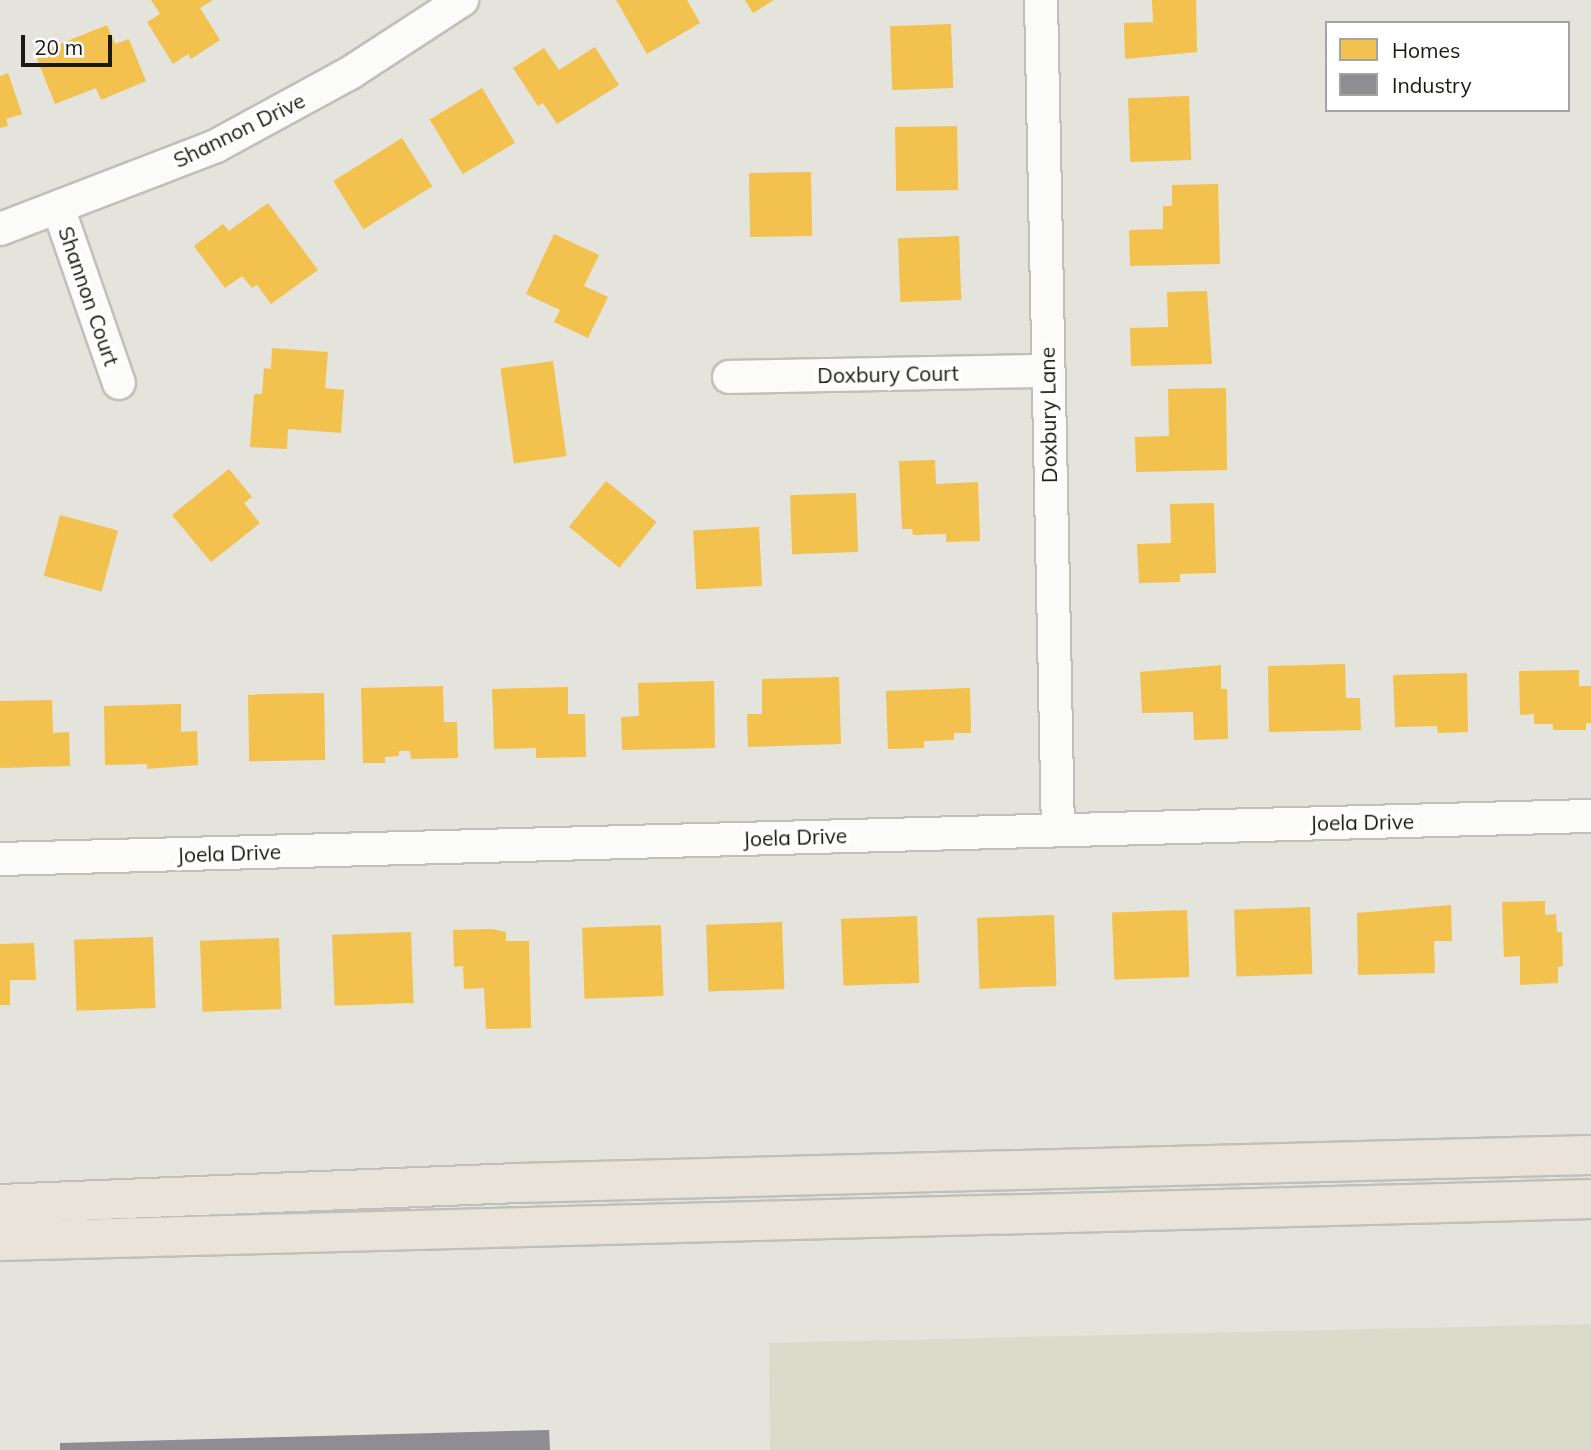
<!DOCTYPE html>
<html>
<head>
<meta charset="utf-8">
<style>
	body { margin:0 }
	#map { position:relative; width:1591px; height:1450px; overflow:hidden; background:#e4e3dc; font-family:Mulish,sans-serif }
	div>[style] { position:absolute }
	.built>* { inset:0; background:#dcdacb }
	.homes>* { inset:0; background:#f2c14e; transform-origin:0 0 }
	.industry>* { inset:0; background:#8d8d92 }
	.roads { filter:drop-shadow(2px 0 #c0bfb9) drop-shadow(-2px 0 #c0bfb9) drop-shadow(0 2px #c0bfb9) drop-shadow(0 -2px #c0bfb9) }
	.minor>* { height:32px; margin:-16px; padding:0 16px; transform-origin:16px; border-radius:16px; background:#fbfbfa }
	.highway>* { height:38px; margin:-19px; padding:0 19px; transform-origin:19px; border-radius:19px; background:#e9e3d9 }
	span { translate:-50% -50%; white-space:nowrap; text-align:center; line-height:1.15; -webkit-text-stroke:7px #fff; paint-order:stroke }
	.street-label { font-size:21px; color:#1a1915 }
	.legend { position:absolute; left:1325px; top:21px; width:245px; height:91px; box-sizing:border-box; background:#fff; border:2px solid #a3a3a1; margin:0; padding:9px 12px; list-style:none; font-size:21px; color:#1a1915 }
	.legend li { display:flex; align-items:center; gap:14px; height:35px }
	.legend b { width:35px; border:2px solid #a3a3a1 }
	.scale { position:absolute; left:21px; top:35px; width:91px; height:32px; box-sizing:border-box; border:4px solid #1a1915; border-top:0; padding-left:9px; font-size:21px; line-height:24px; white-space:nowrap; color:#1a1915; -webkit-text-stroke:5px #fff; paint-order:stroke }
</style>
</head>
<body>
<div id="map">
	<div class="built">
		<i style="clip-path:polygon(1591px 1324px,1591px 1450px,770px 1450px,769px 1343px)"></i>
	</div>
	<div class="homes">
		<i style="clip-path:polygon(151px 0,213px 0,200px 8px,220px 40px,191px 59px,188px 54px,173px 64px,147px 22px,160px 14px)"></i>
		<i style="clip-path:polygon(616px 0,687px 0,700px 23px,647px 54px)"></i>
		<i style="clip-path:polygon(745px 0,774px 0,753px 13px)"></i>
		<i style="clip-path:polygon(1152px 0,1196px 0,1197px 52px,1125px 59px,1124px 23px,1153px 22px)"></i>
		<i style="left:951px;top:24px;width:64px;height:61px;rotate:88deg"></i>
		<i style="clip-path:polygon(107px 25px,115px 44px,129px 39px,146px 81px,101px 100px,96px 88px,55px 104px,35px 54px)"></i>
		<i style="clip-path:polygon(595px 47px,619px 85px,557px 124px,543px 103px,538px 106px,513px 68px,544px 48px,559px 70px)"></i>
		<i style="clip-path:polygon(8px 73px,22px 114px,6px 119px,8px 126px,0 128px,0 76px)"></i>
		<i style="left:482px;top:88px;width:64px;height:61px;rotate:59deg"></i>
		<i style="left:1189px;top:96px;width:64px;height:61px;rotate:88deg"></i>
		<i style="left:957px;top:126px;width:64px;height:62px;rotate:89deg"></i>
		<i style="left:402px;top:138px;width:57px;height:81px;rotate:58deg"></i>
		<i style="left:811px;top:172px;width:64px;height:62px;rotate:89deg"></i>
		<i style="clip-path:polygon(1218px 184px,1220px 264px,1130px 266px,1129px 230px,1163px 229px,1163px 206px,1172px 206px,1172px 185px)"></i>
		<i style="clip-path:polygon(268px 203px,318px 270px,271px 304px,257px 285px,252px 288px,242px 276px,225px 288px,194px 246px,223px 224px,229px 231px)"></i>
		<i style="clip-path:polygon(554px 234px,599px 255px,584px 286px,608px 297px,588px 338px,554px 322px,560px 310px,526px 294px)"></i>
		<i style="left:959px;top:236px;width:64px;height:61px;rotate:88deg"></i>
		<i style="clip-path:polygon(1207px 291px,1212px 364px,1131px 366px,1130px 328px,1168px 327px,1167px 292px)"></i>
		<i style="clip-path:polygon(272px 348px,328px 352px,325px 388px,344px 390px,341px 433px,288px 429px,287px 449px,250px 447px,254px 394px,262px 394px,264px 368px,271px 369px)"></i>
		<i style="left:553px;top:361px;width:96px;height:53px;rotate:82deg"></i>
		<i style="clip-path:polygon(1226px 388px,1227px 470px,1136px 472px,1135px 437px,1169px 436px,1168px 389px)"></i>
		<i style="clip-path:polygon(935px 460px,936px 484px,978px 482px,980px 541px,946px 542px,946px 534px,913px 535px,912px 529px,902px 529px,899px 461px)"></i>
		<i style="clip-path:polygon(229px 469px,252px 497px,244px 503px,260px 523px,211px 562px,172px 515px)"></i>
		<i style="left:606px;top:481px;width:65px;height:59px;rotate:39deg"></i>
		<i style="left:856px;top:493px;width:59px;height:66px;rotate:88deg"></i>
		<i style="clip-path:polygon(1214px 503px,1216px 573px,1180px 574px,1180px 582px,1139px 583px,1137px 544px,1171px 543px,1170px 504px)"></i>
		<i style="left:60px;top:515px;width:60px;height:63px;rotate:15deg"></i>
		<i style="left:759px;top:527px;width:59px;height:66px;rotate:87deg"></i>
		<i style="clip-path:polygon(1345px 664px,1346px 698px,1360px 698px,1361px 730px,1269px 732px,1268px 666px)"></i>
		<i style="clip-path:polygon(1221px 665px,1221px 689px,1227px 689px,1228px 739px,1194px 740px,1193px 712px,1142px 713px,1140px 672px)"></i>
		<i style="clip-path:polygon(1579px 670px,1579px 686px,1591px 686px,1591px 723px,1586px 723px,1586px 730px,1553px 730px,1553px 724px,1534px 724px,1534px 714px,1520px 715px,1519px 671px)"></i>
		<i style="clip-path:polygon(1467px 673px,1468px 732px,1438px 733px,1437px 726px,1395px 727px,1393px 675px)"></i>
		<i style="clip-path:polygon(839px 677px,841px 744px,748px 747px,747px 714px,762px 714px,762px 679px)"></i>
		<i style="clip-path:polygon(714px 681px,715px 748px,622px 750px,621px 717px,639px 716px,638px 683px)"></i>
		<i style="clip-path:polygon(443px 686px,444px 722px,457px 722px,458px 758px,411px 759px,410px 751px,399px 751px,399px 756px,385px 757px,385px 763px,363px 763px,361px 688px)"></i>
		<i style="clip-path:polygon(568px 687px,568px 714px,585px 714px,586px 757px,536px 758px,536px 748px,494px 749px,492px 689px)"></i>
		<i style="clip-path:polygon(970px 688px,971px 733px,954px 733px,954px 740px,924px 741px,924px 748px,888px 749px,886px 691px)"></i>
		<i style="left:324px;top:693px;width:67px;height:76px;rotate:89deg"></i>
		<i style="clip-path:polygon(52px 700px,53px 733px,69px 732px,70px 766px,0 768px,0 701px)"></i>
		<i style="clip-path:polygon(181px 704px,181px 732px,197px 731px,198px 765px,147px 769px,147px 764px,105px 765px,104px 706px)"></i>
		<i style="clip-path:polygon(1545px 901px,1545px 915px,1556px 914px,1557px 932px,1562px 932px,1563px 966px,1558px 967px,1558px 983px,1520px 985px,1520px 956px,1504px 957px,1502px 902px)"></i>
		<i style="clip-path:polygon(1451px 905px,1452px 941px,1434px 941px,1435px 973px,1358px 975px,1357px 913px)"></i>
		<i style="left:1310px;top:907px;width:67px;height:76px;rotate:88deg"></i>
		<i style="left:1187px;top:910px;width:67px;height:75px;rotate:88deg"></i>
		<i style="left:1054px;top:915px;width:71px;height:77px;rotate:88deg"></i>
		<i style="left:917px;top:916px;width:67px;height:76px;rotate:88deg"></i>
		<i style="left:782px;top:922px;width:67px;height:76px;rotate:88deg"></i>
		<i style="left:661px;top:925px;width:71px;height:79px;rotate:88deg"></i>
		<i style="clip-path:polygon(492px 929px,506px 932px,506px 941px,529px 941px,531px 1028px,486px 1029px,484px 988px,464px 989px,463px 966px,454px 967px,453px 930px)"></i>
		<i style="left:411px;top:932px;width:71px;height:79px;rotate:88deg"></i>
		<i style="left:153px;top:937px;width:71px;height:79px;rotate:88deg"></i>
		<i style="left:279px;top:938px;width:71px;height:79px;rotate:88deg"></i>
		<i style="clip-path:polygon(34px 943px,36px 980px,10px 980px,10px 1005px,0 1005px,0 944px)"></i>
	</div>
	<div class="industry">
		<i style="clip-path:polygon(549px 1430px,550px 1450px,60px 1450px,60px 1443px)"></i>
	</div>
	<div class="roads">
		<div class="minor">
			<i style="left:1041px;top:0;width:830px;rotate:88.83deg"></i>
			<i style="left:59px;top:210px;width:183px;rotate:70.9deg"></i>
			<i style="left:0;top:229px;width:231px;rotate:-21deg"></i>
			<i style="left:216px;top:146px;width:153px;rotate:-28.6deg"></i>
			<i style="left:350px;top:73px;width:134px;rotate:-33.1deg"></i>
			<i style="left:729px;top:377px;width:318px;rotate:-1.1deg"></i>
			<i style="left:0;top:859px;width:1592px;rotate:-1.55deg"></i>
		</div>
		<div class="highway">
			<i style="left:0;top:1204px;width:519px;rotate:-2.32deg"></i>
			<i style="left:519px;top:1183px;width:1072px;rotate:-1.5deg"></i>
			<i style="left:0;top:1241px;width:1592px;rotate:-1.51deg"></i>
		</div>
	</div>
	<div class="street-label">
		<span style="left:239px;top:130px;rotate:-26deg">Shannon Drive</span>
		<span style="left:89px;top:296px;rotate:71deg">Shannon Court</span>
		<span style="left:888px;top:374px;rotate:-1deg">Doxbury Court</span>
		<span style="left:1048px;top:415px;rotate:-91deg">Doxbury Lane</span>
		<span style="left:1362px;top:822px;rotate:-1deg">Joela Drive</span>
		<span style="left:795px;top:837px;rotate:-2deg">Joela Drive</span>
		<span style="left:229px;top:853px;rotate:-2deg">Joela Drive</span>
	</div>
	<ul class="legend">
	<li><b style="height:19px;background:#f2c14e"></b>Homes</li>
	<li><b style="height:19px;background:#8d8d92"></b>Industry</li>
	</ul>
	<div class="scale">20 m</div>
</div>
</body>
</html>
